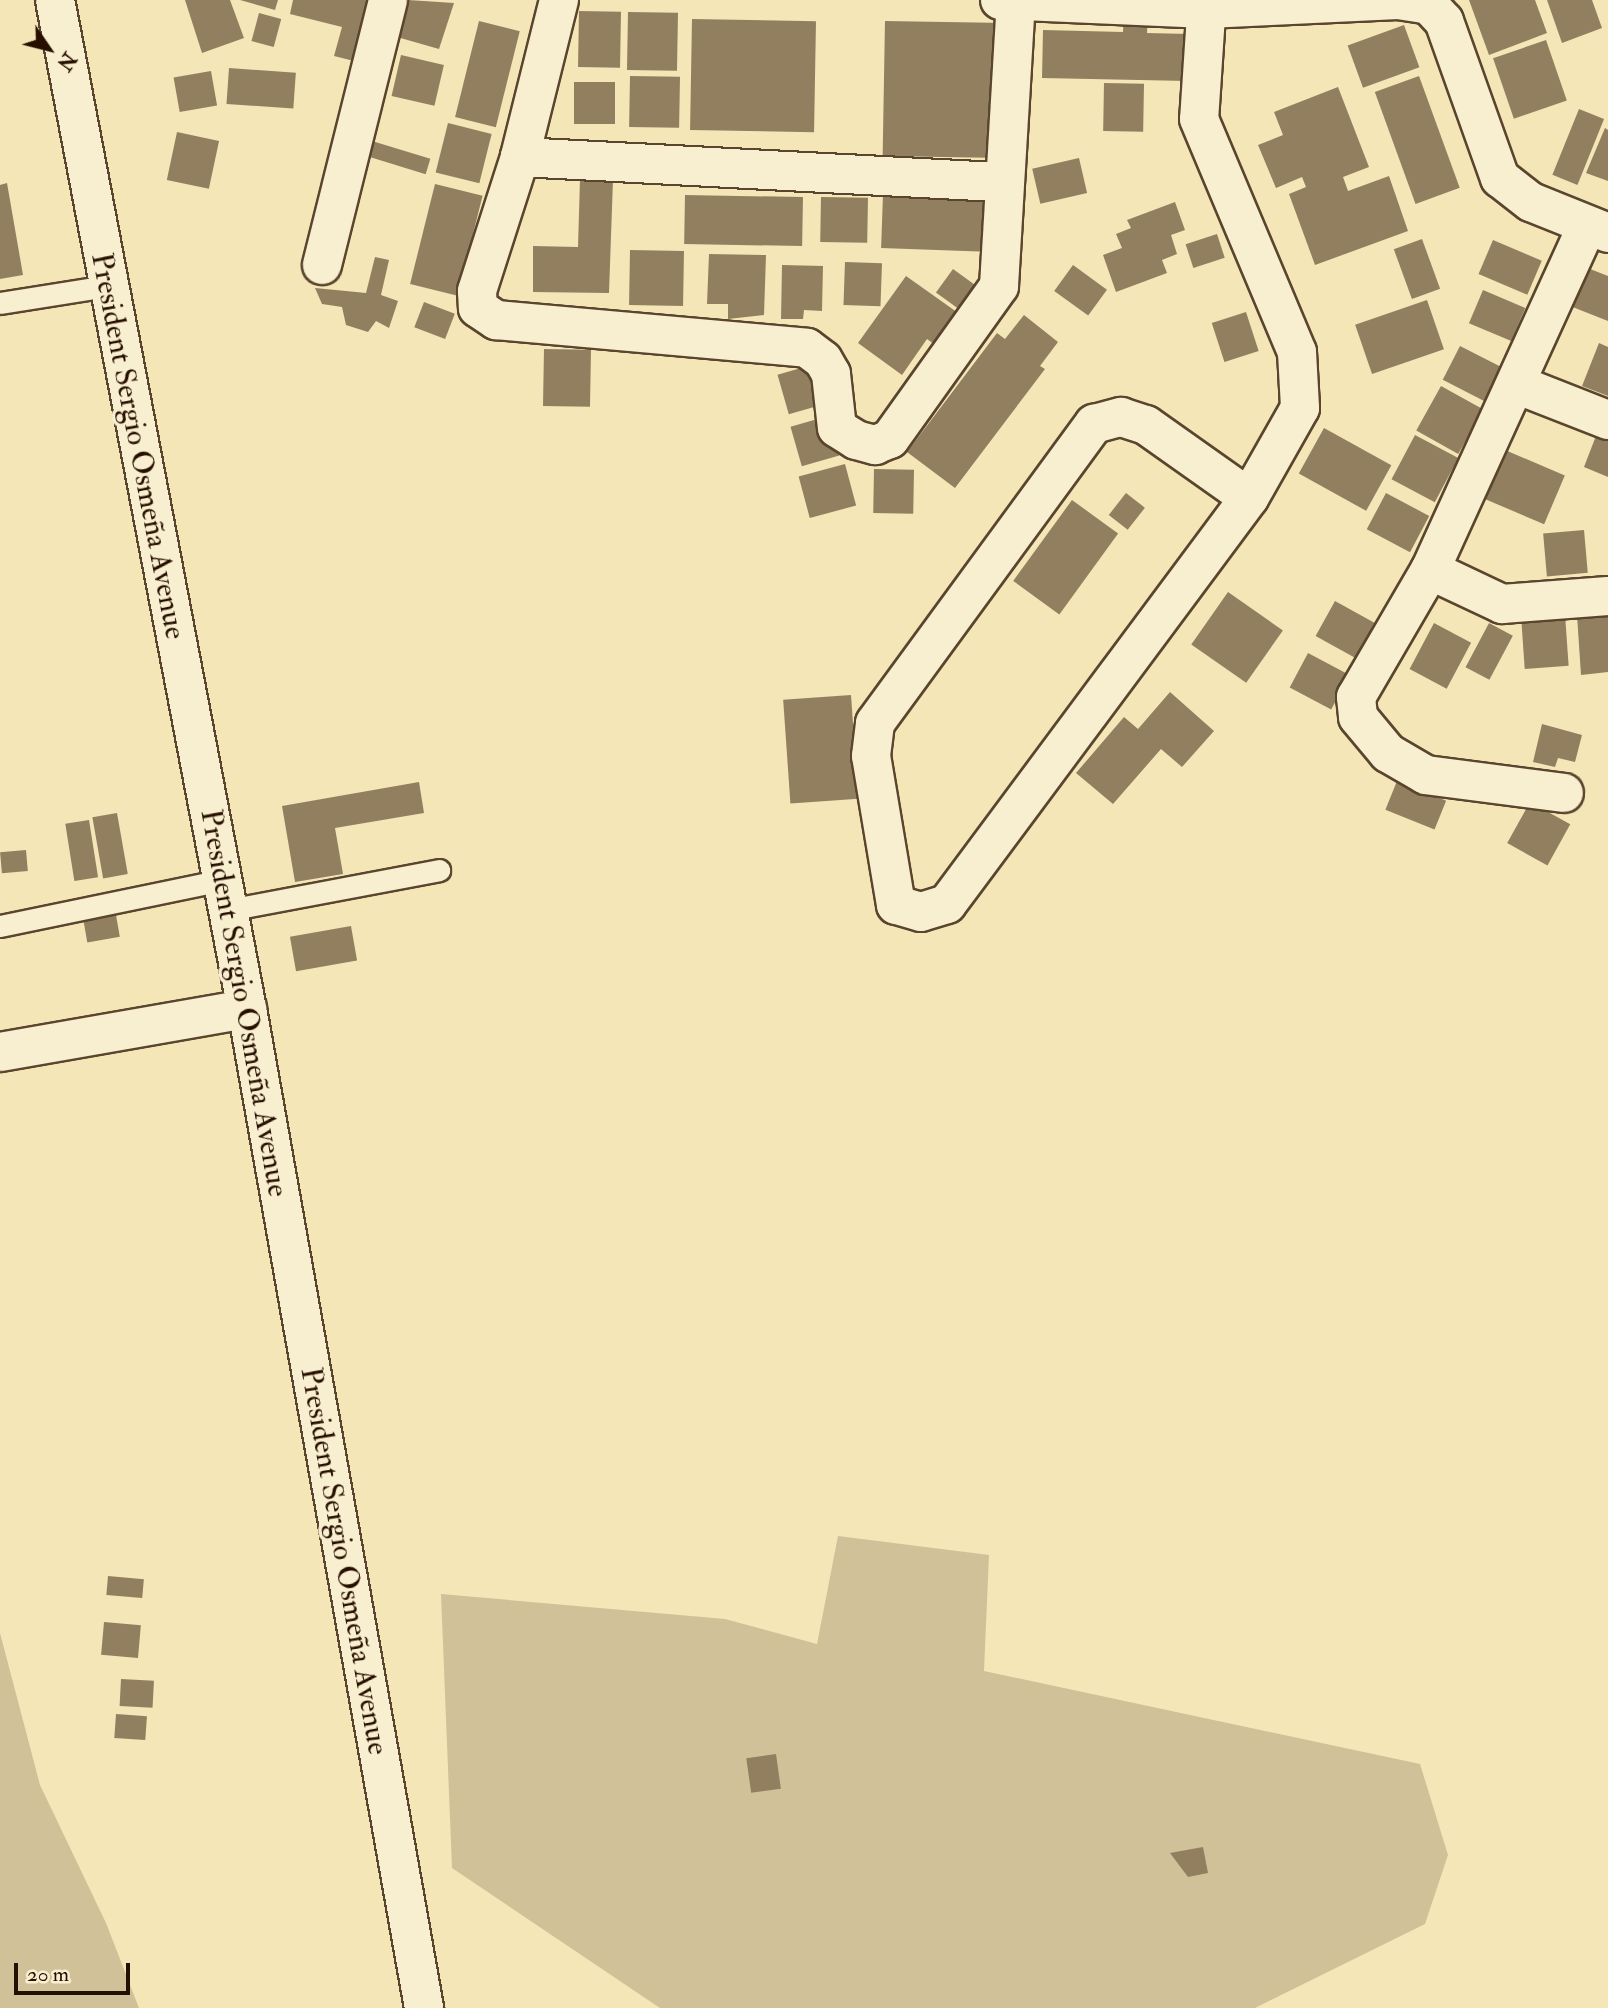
<!DOCTYPE html>
<html>
<head>
<meta charset="utf-8">
<style>
	body { margin:0 }
	#map { position:relative; width:1608px; height:2008px; overflow:hidden; background:#f4e6b7; font-family:"IM FELL Double Pica",serif }
	div>[style] { position:absolute }
	.green>* { inset:0; background:#d1c198 }
	.building>* { inset:0; background:#927f5f; transform-origin:0 0 }
	.roads { filter:drop-shadow(2px 0 #5a452e) drop-shadow(-2px 0 #5a452e) drop-shadow(0 2px #5a452e) drop-shadow(0 -2px #5a452e) }
	.lane>* { height:21px; margin:-10.5px; padding:0 10.5px; transform-origin:10.5px; border-radius:10.5px; background:#f8efd0 }
	.street>* { height:38px; margin:-19px; padding:0 19px; transform-origin:19px; border-radius:19px; background:#f8efd0 }
	.secondary>* { height:38px; margin:-19px; padding:0 19px; transform-origin:19px; border-radius:19px; background:#f8efd0 }
	span { translate:-50% -50%; white-space:nowrap; text-align:center; line-height:1.15; -webkit-text-stroke:7px #f8efd0; paint-order:stroke }
	.street-label { font-size:30px; color:#270f00 }
	.north { position:absolute; left:14px; top:14px; width:70px; height:70px; -webkit-text-stroke:5px #f8efd0; paint-order:stroke; rotate:125deg; font-size:19px; font-weight:700; line-height:28px; text-align:center; color:#270f00 }
	.north::after { content:''; display:block; margin:auto; width:24px; height:32px; background:#270f00; clip-path:polygon(50% 0,100% 100%,50% 72%,0 100%) }
	.scale { position:absolute; left:14px; top:1963px; width:116px; height:32px; box-sizing:border-box; border:4px solid #270f00; border-top:0; padding-left:9px; font-size:21px; line-height:24px; white-space:nowrap; color:#270f00; -webkit-text-stroke:5px #f8efd0; paint-order:stroke }
</style>
</head>
<body>
<div id="map">
	<div class="green">
		<i style="clip-path:polygon(838px 1536px,989px 1555px,984px 1671px,1420px 1764px,1448px 1855px,1425px 1924px,1255px 2008px,660px 2008px,452px 1868px,441px 1594px,725px 1619px,817px 1644px)"></i>
		<i style="clip-path:polygon(0 1633px,40px 1785px,106px 1923px,139px 2008px,0 2008px)"></i>
	</div>
	<div class="building">
		<i style="clip-path:polygon(185px 0,230px 0,244px 38px,202px 53px)"></i>
		<i style="clip-path:polygon(240px 0,278px 0,275px 10px)"></i>
		<i style="clip-path:polygon(293px 0,373px 0,358px 62px,334px 56px,342px 27px,290px 14px)"></i>
		<i style="clip-path:polygon(408px 0,454px 3px,439px 49px,397px 37px)"></i>
		<i style="clip-path:polygon(1469px 0,1535px 0,1547px 33px,1489px 55px)"></i>
		<i style="clip-path:polygon(1547px 0,1592px 0,1602px 28px,1562px 43px)"></i>
		<i style="left:579px;top:11px;width:42px;height:56px;rotate:1deg"></i>
		<i style="clip-path:polygon(1124px 11px,1148px 11px,1147px 33px,1189px 34px,1188px 81px,1042px 78px,1043px 30px,1123px 32px)"></i>
		<i style="left:628px;top:12px;width:50px;height:58px;rotate:1deg"></i>
		<i style="left:259px;top:13px;width:23px;height:29px;rotate:15deg"></i>
		<i style="left:692px;top:19px;width:124px;height:111px;rotate:1deg"></i>
		<i style="left:479px;top:21px;width:42px;height:99px;rotate:14deg"></i>
		<i style="left:885px;top:21px;width:120px;height:135px;rotate:1deg"></i>
		<i style="left:1404px;top:25px;width:45px;height:60px;rotate:70deg"></i>
		<i style="left:1546px;top:40px;width:64px;height:56px;rotate:71deg"></i>
		<i style="left:401px;top:55px;width:44px;height:42px;rotate:13deg"></i>
		<i style="left:229px;top:68px;width:67px;height:36px;rotate:4deg"></i>
		<i style="left:211px;top:71px;width:35px;height:38px;rotate:80deg"></i>
		<i style="left:630px;top:76px;width:50px;height:51px;rotate:1deg"></i>
		<i style="left:1419px;top:76px;width:119px;height:47px;rotate:70deg"></i>
		<i style="left:574px;top:82px;width:41px;height:42px"></i>
		<i style="left:1104px;top:83px;width:40px;height:48px;rotate:1deg"></i>
		<i style="clip-path:polygon(1338px 87px,1369px 167px,1343px 177px,1348px 191px,1389px 176px,1408px 231px,1315px 265px,1289px 194px,1306px 187px,1302px 177px,1276px 188px,1258px 145px,1283px 135px,1274px 112px)"></i>
		<i style="left:1579px;top:109px;width:27px;height:71px;rotate:22deg"></i>
		<i style="left:448px;top:123px;width:45px;height:51px;rotate:14deg"></i>
		<i style="clip-path:polygon(1605px 128px,1608px 130px,1608px 181px,1586px 173px)"></i>
		<i style="left:177px;top:132px;width:43px;height:49px;rotate:12deg"></i>
		<i style="left:372px;top:141px;width:61px;height:16px;rotate:17deg"></i>
		<i style="left:1079px;top:158px;width:36px;height:48px;rotate:77deg"></i>
		<i style="clip-path:polygon(580px 179px,613px 180px,609px 293px,533px 292px,533px 246px,578px 247px)"></i>
		<i style="clip-path:polygon(7px 183px,23px 275px,0 279px,0 185px)"></i>
		<i style="left:435px;top:184px;width:49px;height:103px;rotate:14deg"></i>
		<i style="left:883px;top:194px;width:112px;height:54px;rotate:2deg"></i>
		<i style="left:685px;top:195px;width:118px;height:49px;rotate:1deg"></i>
		<i style="left:821px;top:197px;width:47px;height:45px;rotate:1deg"></i>
		<i style="clip-path:polygon(1175px 202px,1185px 230px,1171px 235px,1177px 254px,1162px 260px,1167px 273px,1116px 292px,1103px 255px,1122px 248px,1116px 234px,1131px 228px,1127px 220px)"></i>
		<i style="left:1217px;top:234px;width:25px;height:33px;rotate:72deg"></i>
		<i style="left:1422px;top:239px;width:53px;height:30px;rotate:70deg"></i>
		<i style="left:1493px;top:240px;width:53px;height:37px;rotate:23deg"></i>
		<i style="left:630px;top:250px;width:54px;height:55px;rotate:1deg"></i>
		<i style="clip-path:polygon(709px 254px,766px 255px,764px 315px,728px 319px,728px 304px,707px 304px)"></i>
		<i style="clip-path:polygon(375px 257px,389px 260px,381px 295px,398px 301px,389px 328px,376px 321px,368px 332px,346px 325px,342px 307px,322px 304px,315px 288px,366px 293px)"></i>
		<i style="left:845px;top:262px;width:37px;height:43px;rotate:2deg"></i>
		<i style="clip-path:polygon(782px 265px,823px 266px,822px 311px,804px 310px,803px 319px,781px 319px)"></i>
		<i style="left:1073px;top:265px;width:42px;height:32px;rotate:36deg"></i>
		<i style="clip-path:polygon(1585px 267px,1608px 276px,1608px 321px,1570px 306px)"></i>
		<i style="left:953px;top:269px;width:32px;height:29px;rotate:36deg"></i>
		<i style="clip-path:polygon(906px 276px,961px 315px,938px 347px,927px 339px,902px 375px,858px 343px)"></i>
		<i style="left:1483px;top:290px;width:46px;height:36px;rotate:23deg"></i>
		<i style="left:1427px;top:300px;width:52px;height:76px;rotate:71deg"></i>
		<i style="left:424px;top:302px;width:33px;height:27px;rotate:21deg"></i>
		<i style="left:1246px;top:312px;width:41px;height:36px;rotate:72deg"></i>
		<i style="clip-path:polygon(1024px 315px,1058px 342px,1040px 366px,1045px 369px,955px 488px,907px 452px,997px 333px,1005px 339px)"></i>
		<i style="clip-path:polygon(1599px 343px,1608px 347px,1608px 396px,1582px 386px)"></i>
		<i style="left:1460px;top:346px;width:48px;height:38px;rotate:27deg"></i>
		<i style="left:544px;top:349px;width:47px;height:57px;rotate:1deg"></i>
		<i style="left:815px;top:364px;width:41px;height:39px;rotate:74deg"></i>
		<i style="left:1441px;top:386px;width:48px;height:51px;rotate:29deg"></i>
		<i style="left:828px;top:416px;width:41px;height:39px;rotate:74deg"></i>
		<i style="left:1324px;top:428px;width:77px;height:52px;rotate:29deg"></i>
		<i style="clip-path:polygon(1599px 428px,1608px 432px,1608px 477px,1584px 467px)"></i>
		<i style="left:1415px;top:435px;width:49px;height:50px;rotate:28deg"></i>
		<i style="left:1505px;top:450px;width:65px;height:53px;rotate:23deg"></i>
		<i style="left:845px;top:464px;width:43px;height:48px;rotate:75deg"></i>
		<i style="left:874px;top:469px;width:40px;height:44px;rotate:1deg"></i>
		<i style="left:1126px;top:493px;width:24px;height:28px;rotate:38deg"></i>
		<i style="left:1386px;top:493px;width:49px;height:41px;rotate:28deg"></i>
		<i style="left:1072px;top:500px;width:57px;height:100px;rotate:36deg"></i>
		<i style="left:1584px;top:530px;width:43px;height:41px;rotate:85deg"></i>
		<i style="left:1228px;top:592px;width:67px;height:64px;rotate:35deg"></i>
		<i style="left:1335px;top:601px;width:45px;height:40px;rotate:29deg"></i>
		<i style="clip-path:polygon(1608px 612px,1608px 672px,1581px 675px,1577px 615px)"></i>
		<i style="left:1565px;top:614px;width:52px;height:44px;rotate:86deg"></i>
		<i style="left:1434px;top:623px;width:42px;height:52px;rotate:28deg"></i>
		<i style="left:1489px;top:623px;width:27px;height:50px;rotate:28deg"></i>
		<i style="left:1308px;top:653px;width:47px;height:39px;rotate:28deg"></i>
		<i style="clip-path:polygon(1170px 692px,1214px 731px,1182px 767px,1161px 749px,1113px 804px,1076px 773px,1124px 717px,1138px 729px)"></i>
		<i style="left:851px;top:695px;width:104px;height:68px;rotate:86deg"></i>
		<i style="clip-path:polygon(1542px 724px,1582px 735px,1575px 762px,1558px 758px,1555px 767px,1533px 762px)"></i>
		<i style="left:1397px;top:781px;width:53px;height:31px;rotate:22deg"></i>
		<i style="clip-path:polygon(419px 782px,424px 813px,335px 828px,343px 874px,295px 882px,282px 806px)"></i>
		<i style="left:1530px;top:802px;width:46px;height:47px;rotate:29deg"></i>
		<i style="left:117px;top:813px;width:62px;height:25px;rotate:80deg"></i>
		<i style="left:89px;top:820px;width:58px;height:24px;rotate:81deg"></i>
		<i style="left:26px;top:850px;width:21px;height:26px;rotate:85deg"></i>
		<i style="left:116px;top:915px;width:22px;height:33px;rotate:80deg"></i>
		<i style="left:351px;top:926px;width:35px;height:62px;rotate:80deg"></i>
		<i style="left:108px;top:1576px;width:36px;height:19px;rotate:5deg"></i>
		<i style="left:104px;top:1622px;width:37px;height:33px;rotate:5deg"></i>
		<i style="left:121px;top:1679px;width:33px;height:27px;rotate:3deg"></i>
		<i style="left:116px;top:1714px;width:31px;height:24px;rotate:4deg"></i>
		<i style="left:776px;top:1754px;width:35px;height:30px;rotate:82deg"></i>
		<i style="clip-path:polygon(1203px 1847px,1208px 1873px,1188px 1877px,1170px 1853px)"></i>
	</div>
	<div class="roads">
		<div class="lane">
			<i style="left:0;top:303px;width:108px;rotate:-9deg"></i>
			<i style="left:228px;top:910px;width:215px;rotate:-10.7deg"></i>
			<i style="left:0;top:926px;width:227px;rotate:-11.7deg"></i>
		</div>
		<div class="street">
			<i style="left:559px;top:0;width:162px;rotate:104deg"></i>
			<i style="left:520px;top:157px;width:141px;rotate:107.8deg"></i>
			<i style="left:477px;top:291px;width:17px;rotate:87deg"></i>
			<i style="left:478px;top:308px;width:22px;rotate:34deg"></i>
			<i style="left:496px;top:320px;width:312px;rotate:5.1deg"></i>
			<i style="left:807px;top:348px;width:20px;rotate:37deg"></i>
			<i style="left:823px;top:360px;width:16px;rotate:60deg"></i>
			<i style="left:831px;top:374px;width:54px;rotate:83.7deg"></i>
			<i style="left:837px;top:428px;width:22px;rotate:32deg"></i>
			<i style="left:856px;top:440px;width:20px;rotate:15deg"></i>
			<i style="left:875px;top:445px;width:16px;rotate:-22deg"></i>
			<i style="left:890px;top:439px;width:188px;rotate:-54.5deg"></i>
			<i style="left:999px;top:286px;width:286px;rotate:-86.6deg"></i>
			<i style="left:1000px;top:0;width:207px;rotate:2.5deg"></i>
			<i style="left:1207px;top:9px;width:191px;rotate:-2.7deg"></i>
			<i style="left:1398px;top:0;width:31px;rotate:9deg"></i>
			<i style="left:1429px;top:5px;width:22px;rotate:47deg"></i>
			<i style="left:1444px;top:21px;width:167px;rotate:70.4deg"></i>
			<i style="left:1500px;top:178px;width:39px;rotate:38deg"></i>
			<i style="left:1531px;top:202px;width:83px;rotate:21.9deg"></i>
			<i style="left:1207px;top:0;width:119px;rotate:93.8deg"></i>
			<i style="left:1199px;top:119px;width:253px;rotate:67.2deg"></i>
			<i style="left:1297px;top:352px;width:56px;rotate:86.9deg"></i>
			<i style="left:1300px;top:408px;width:103px;rotate:119.5deg"></i>
			<i style="left:1249px;top:498px;width:506px;rotate:126.64deg"></i>
			<i style="left:947px;top:904px;width:27px;rotate:163deg"></i>
			<i style="left:921px;top:912px;width:26px;rotate:-164deg"></i>
			<i style="left:896px;top:905px;width:151px;rotate:-99.5deg"></i>
			<i style="left:871px;top:756px;width:33px;rotate:-83deg"></i>
			<i style="left:875px;top:723px;width:371px;rotate:-53.8deg"></i>
			<i style="left:1094px;top:424px;width:28px;rotate:-15deg"></i>
			<i style="left:1121px;top:417px;width:26px;rotate:18deg"></i>
			<i style="left:1146px;top:425px;width:126px;rotate:35.3deg"></i>
			<i style="left:520px;top:157px;width:485px;rotate:3deg"></i>
			<i style="left:1587px;top:226px;width:378px;rotate:114.5deg"></i>
			<i style="left:1430px;top:570px;width:80px;rotate:25.3deg"></i>
			<i style="left:1502px;top:604px;width:106px;rotate:-4.3deg"></i>
			<i style="left:322px;top:265px;width:273px;rotate:-76deg"></i>
			<i style="left:1516px;top:384px;width:99px;rotate:21.4deg"></i>
			<i style="left:1430px;top:570px;width:147px;rotate:120.2deg"></i>
			<i style="left:1356px;top:697px;width:20px;rotate:84deg"></i>
			<i style="left:1358px;top:717px;width:47px;rotate:50.2deg"></i>
			<i style="left:1388px;top:753px;width:44px;rotate:30.1deg"></i>
			<i style="left:1426px;top:775px;width:139px;rotate:7.4deg"></i>
			<i style="left:0;top:1052px;width:251px;rotate:-9.9deg"></i>
		</div>
		<div class="secondary">
			<i style="left:55px;top:0;width:1027px;rotate:79.23deg"></i>
			<i style="left:247px;top:1009px;width:1015px;rotate:79.95deg"></i>
		</div>
	</div>
	<div class="street-label">
		<span style="left:138px;top:446px;rotate:79deg">President Sergio Osmeña Avenue</span>
		<span style="left:244px;top:1003px;rotate:80deg">President Sergio Osmeña Avenue</span>
		<span style="left:344px;top:1561px;rotate:80deg">President Sergio Osmeña Avenue</span>
	</div>
	<div class="north">N</div>
	<div class="scale">20 m</div>
</div>
</body>
</html>
